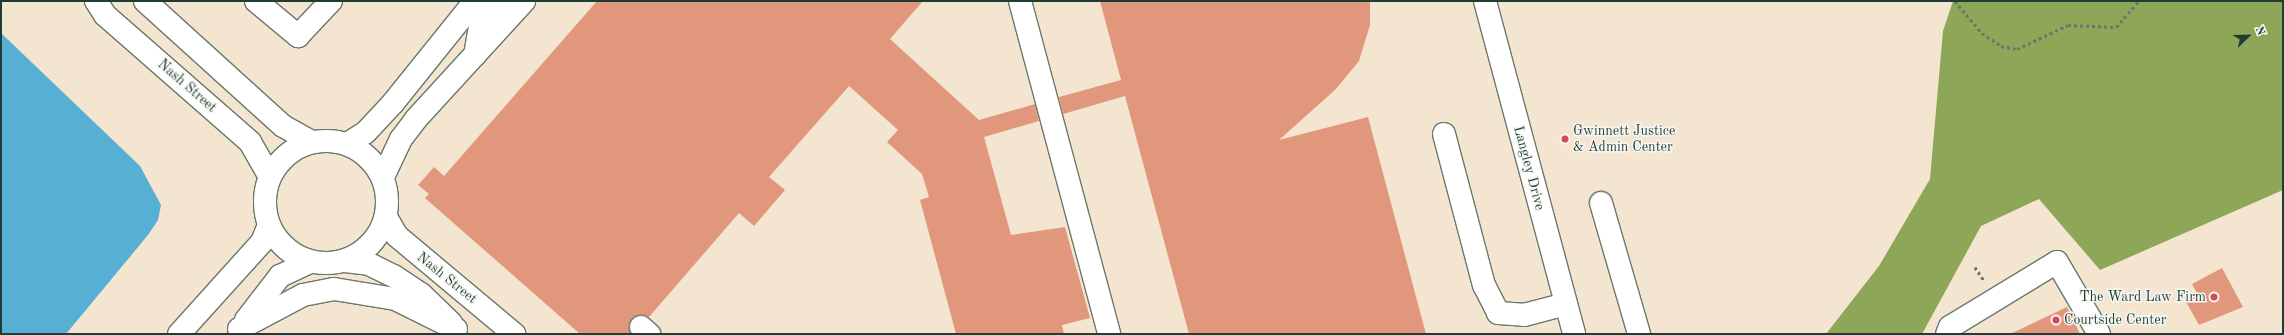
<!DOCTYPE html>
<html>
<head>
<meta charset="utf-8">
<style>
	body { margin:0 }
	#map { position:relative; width:2284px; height:335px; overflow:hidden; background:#f4e5d0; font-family:"Old Standard TT",serif }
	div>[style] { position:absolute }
	.forest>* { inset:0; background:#8da657 }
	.water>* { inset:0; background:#57afd4 }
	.building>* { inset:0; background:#e1977c }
	.path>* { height:2.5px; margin-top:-1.25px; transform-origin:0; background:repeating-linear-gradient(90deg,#6a786b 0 3px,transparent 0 6px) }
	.roads { filter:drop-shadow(1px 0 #6a786b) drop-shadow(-1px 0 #6a786b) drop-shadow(0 1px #6a786b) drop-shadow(0 -1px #6a786b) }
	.minor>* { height:22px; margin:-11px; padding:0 11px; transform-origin:11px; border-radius:11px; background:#fff }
	.minor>.ring { margin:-11px; padding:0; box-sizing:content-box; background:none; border:22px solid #fff; border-radius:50% }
	.dots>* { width:11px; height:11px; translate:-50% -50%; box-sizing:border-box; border:2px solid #f6f6f2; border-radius:50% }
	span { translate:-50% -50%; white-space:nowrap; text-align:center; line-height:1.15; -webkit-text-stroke:3px #f6f6f2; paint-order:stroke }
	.street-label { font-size:14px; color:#1f3d34 }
	.poi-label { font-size:14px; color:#1f3d34 }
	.left { translate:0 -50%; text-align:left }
	.right { translate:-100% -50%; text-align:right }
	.frame { position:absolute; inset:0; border:2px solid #1f3d34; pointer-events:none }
	.north { position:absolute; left:2228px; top:16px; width:40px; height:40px; -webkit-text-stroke:3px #f6f6f2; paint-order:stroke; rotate:67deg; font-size:11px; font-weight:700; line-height:16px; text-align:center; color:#1f3d34 }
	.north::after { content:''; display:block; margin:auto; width:14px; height:18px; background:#1f3d34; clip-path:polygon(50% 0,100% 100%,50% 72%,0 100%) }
</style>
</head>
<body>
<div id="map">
	<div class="forest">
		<i style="clip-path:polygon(1953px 1px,2283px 1px,2283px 190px,2100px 270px,2039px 199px,1981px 226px,1922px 334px,1826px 334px,1879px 266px,1930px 179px,1943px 31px)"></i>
	</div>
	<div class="water">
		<i style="clip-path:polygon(1px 33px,140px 166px,161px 205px,158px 220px,148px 235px,66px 334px,1px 334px)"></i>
	</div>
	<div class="building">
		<i style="clip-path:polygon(597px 1px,923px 1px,890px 39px,979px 120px,1035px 104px,1039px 121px,984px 137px,1011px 235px,1065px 227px,1090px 318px,1062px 325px,1064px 334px,956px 334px,920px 200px,929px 197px,922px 174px,887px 142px,898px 130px,849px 86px,769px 177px,785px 190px,754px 226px,739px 213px,649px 317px,637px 315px,632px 319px,629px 325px,631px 334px,580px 334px,425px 198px,429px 194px,418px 185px,434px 167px,444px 176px)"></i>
		<i style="clip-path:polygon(1100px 1px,1370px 1px,1370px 25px,1359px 61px,1336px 89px,1279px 140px,1368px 117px,1426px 334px,1189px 334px,1125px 96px,1063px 114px,1059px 97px,1121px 80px)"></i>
		<i style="clip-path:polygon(2222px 268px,2243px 307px,2199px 325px,2185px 300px,2197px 293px,2192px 284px)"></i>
		<i style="clip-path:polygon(2067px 307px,2080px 334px,2010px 334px)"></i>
	</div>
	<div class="path">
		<i style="left:1955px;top:1px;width:42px;rotate:49.8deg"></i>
		<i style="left:1982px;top:33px;width:23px;rotate:34deg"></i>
		<i style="left:2001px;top:46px;width:16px;rotate:11deg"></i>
		<i style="left:2017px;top:49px;width:56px;rotate:-25.2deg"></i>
		<i style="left:2068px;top:25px;width:48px;rotate:2.4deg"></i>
		<i style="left:2116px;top:27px;width:35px;rotate:-49deg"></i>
		<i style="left:1975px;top:267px;width:18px;rotate:56deg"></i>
	</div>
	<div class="roads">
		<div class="minor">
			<i style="left:96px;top:1px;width:17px;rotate:57deg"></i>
			<i style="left:105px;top:15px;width:193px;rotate:41.2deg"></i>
			<i style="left:250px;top:142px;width:40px;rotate:60.3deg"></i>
			<i style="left:145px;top:1px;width:186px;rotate:42.2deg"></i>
			<i style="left:283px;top:126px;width:33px;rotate:29deg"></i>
			<i style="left:256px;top:1px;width:55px;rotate:39.8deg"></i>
			<i style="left:298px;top:36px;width:48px;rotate:-46.7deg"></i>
			<i style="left:1020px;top:1px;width:345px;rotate:75deg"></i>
			<i style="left:1485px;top:1px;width:345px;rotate:75deg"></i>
			<i style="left:475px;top:55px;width:34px;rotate:-80deg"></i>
			<i style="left:481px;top:22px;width:28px;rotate:-49deg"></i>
			<i style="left:1444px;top:134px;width:156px;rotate:75.2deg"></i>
			<i style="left:1484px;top:285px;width:31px;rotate:63deg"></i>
			<i style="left:1498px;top:313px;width:26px;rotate:4deg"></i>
			<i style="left:1524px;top:315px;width:43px;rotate:-14.7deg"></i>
			<i class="ring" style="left:265px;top:141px;width:100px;height:100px"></i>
			<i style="left:347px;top:144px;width:22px;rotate:-32deg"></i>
			<i style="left:366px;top:132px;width:40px;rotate:-47deg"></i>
			<i style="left:393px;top:103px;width:131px;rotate:-51.2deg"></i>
			<i style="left:383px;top:177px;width:42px;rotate:-64.7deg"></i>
			<i style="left:401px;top:139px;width:25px;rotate:-53deg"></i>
			<i style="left:416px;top:119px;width:160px;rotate:-47.5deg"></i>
			<i style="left:1601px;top:203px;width:136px;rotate:73.8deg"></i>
			<i style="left:386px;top:217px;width:22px;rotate:60deg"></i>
			<i style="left:397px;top:236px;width:153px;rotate:39.9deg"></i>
			<i style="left:345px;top:261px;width:24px;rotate:7deg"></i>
			<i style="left:369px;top:264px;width:28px;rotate:26deg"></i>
			<i style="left:394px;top:276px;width:32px;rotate:34deg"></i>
			<i style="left:421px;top:294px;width:42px;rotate:44deg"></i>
			<i style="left:246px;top:320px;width:56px;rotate:-52.3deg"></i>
			<i style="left:280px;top:276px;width:33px;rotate:-25deg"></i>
			<i style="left:641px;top:327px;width:11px;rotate:41deg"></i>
			<i style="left:239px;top:329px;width:72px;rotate:-28deg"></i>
			<i style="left:303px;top:295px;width:32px;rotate:-11deg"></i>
			<i style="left:334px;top:289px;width:62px;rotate:9.3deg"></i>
			<i style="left:395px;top:299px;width:68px;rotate:26.2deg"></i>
			<i style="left:179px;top:334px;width:124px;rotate:-47.9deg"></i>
			<i style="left:262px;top:242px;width:18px;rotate:-68deg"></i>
			<i style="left:1947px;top:334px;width:8px;rotate:-67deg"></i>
			<i style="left:1950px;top:327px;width:125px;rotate:-31.3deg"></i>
			<i style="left:2057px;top:262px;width:83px;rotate:59.7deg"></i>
		</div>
	</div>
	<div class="dots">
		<i style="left:1565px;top:139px;background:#d1495b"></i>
		<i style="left:2214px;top:297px;background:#d1495b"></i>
		<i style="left:2056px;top:320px;background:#d1495b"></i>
	</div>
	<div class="street-label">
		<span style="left:187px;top:86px;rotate:41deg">Nash Street</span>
		<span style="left:1529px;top:168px;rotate:75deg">Langley Drive</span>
		<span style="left:447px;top:278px;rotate:39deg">Nash Street</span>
	</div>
	<div class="poi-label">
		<span class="left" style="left:1573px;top:139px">Gwinnett Justice<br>&amp; Admin Center</span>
		<span class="right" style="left:2206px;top:297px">The Ward Law Firm</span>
		<span class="left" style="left:2064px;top:320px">Courtside Center</span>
	</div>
	<div class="frame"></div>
	<div class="north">N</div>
</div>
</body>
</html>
